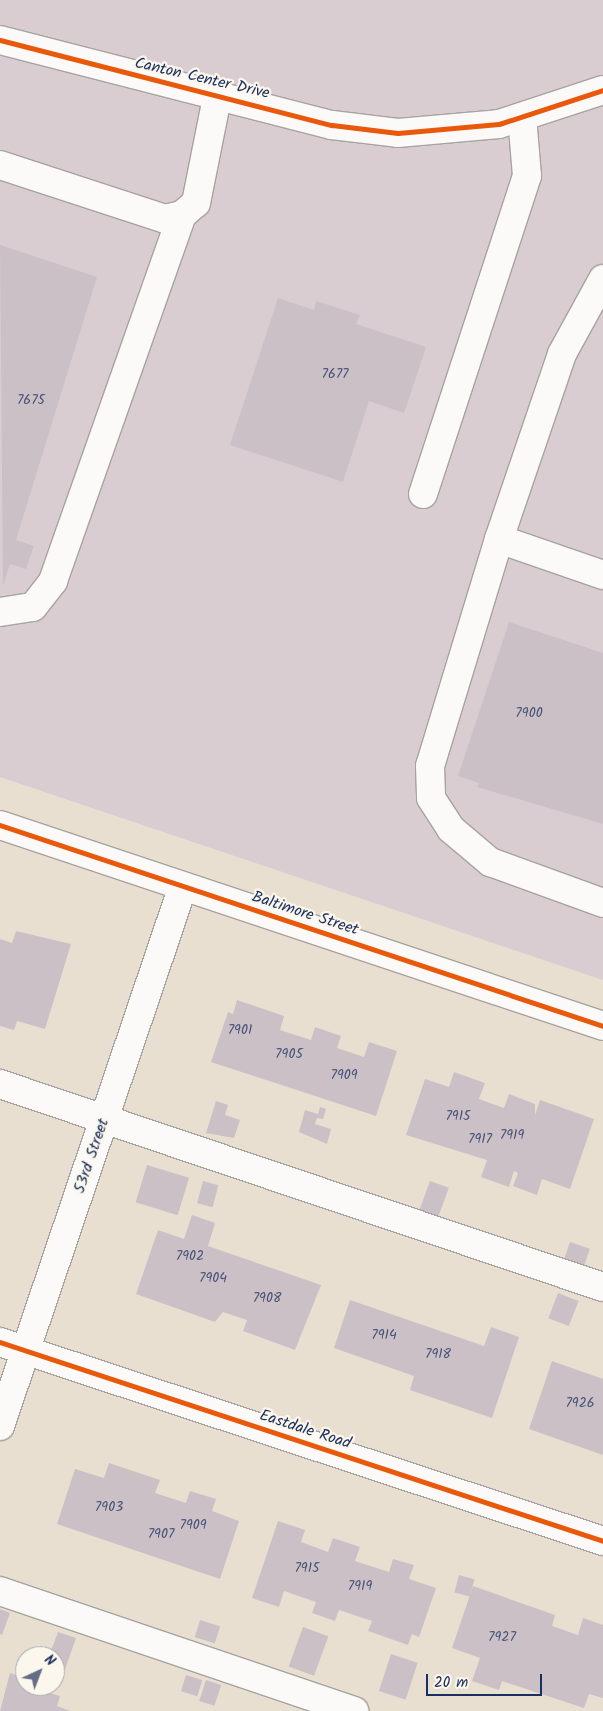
<!DOCTYPE html>
<html>
<head>
<meta charset="utf-8">
<style>
	body { margin:0 }
	#map { position:relative; width:603px; height:1711px; overflow:hidden; background:#e8dfd0; font-family:Kalam,sans-serif }
	div>[style] { position:absolute }
	.industrial>* { inset:0; background:#d9cdd2 }
	.building>* { inset:0; background:#ccc0c7; transform-origin:0 0 }
	.roads { filter:drop-shadow(1px 0 #a6a3a0) drop-shadow(-1px 0 #a6a3a0) drop-shadow(0 1px #a6a3a0) drop-shadow(0 -1px #a6a3a0) }
	.minor>* { height:28px; margin:-14px; padding:0 14px; transform-origin:14px; border-radius:14px; background:#fcfaf8 }
	.cycleway>* { height:5px; margin:-2.5px; padding:0 2.5px; transform-origin:2.5px; border-radius:2.5px; background:#e8590c }
	span { translate:-50% -50%; white-space:nowrap; text-align:center; line-height:1.15; -webkit-text-stroke:4.5px #fbf7ec; paint-order:stroke }
	.number-label { font-size:14px; color:#475378 }
	.number-label span { -webkit-text-stroke-width:0 }
	.street-label { font-size:16px; color:#1b2f5e }
	.north { position:absolute; left:15px; top:1646px; width:50px; height:50px; box-sizing:border-box; background:#fbf7ec; border:1px solid #a1a7b3; border-radius:50%; rotate:43deg; font-size:14px; font-weight:700; line-height:20px; text-align:center; color:#1b2f5e }
	.north::after { content:''; display:block; margin:auto; width:18px; height:22px; background:#636d86; clip-path:polygon(50% 0,100% 100%,50% 72%,0 100%) }
	.scale { position:absolute; left:426px; top:1674px; width:116px; height:22px; box-sizing:border-box; border:2px solid #1b2f5e; border-top:0; padding-left:6px; font-size:15px; line-height:18px; white-space:nowrap; color:#1b2f5e; -webkit-text-stroke:4px #fbf7ec; paint-order:stroke }
</style>
</head>
<body>
<div id="map">
	<div class="industrial">
		<i style="clip-path:polygon(0 0,603px 0,603px 980px,0 777px)"></i>
	</div>
	<div class="building">
		<i style="clip-path:polygon(0 245px,97px 277px,16px 540px,34px 546px,26px 569px,10px 564px,3px 586px)"></i>
		<i style="clip-path:polygon(278px 298px,314px 310px,316px 301px,360px 315px,356px 324px,426px 347px,404px 413px,369px 401px,343px 482px,230px 445px)"></i>
		<i style="clip-path:polygon(509px 622px,603px 653px,603px 824px,477px 787px,479px 783px,458px 776px)"></i>
		<i style="clip-path:polygon(16px 931px,71px 944px,45px 1029px,17px 1021px,14px 1030px,0 1026px,0 939px,12px 943px)"></i>
		<i style="clip-path:polygon(237px 1000px,284px 1016px,280px 1030px,311px 1040px,315px 1027px,341px 1036px,337px 1048px,364px 1057px,369px 1042px,397px 1051px,376px 1116px,211px 1062px,228px 1012px,233px 1014px)"></i>
		<i style="clip-path:polygon(454px 1072px,485px 1083px,479px 1099px,504px 1108px,509px 1094px,535px 1104px,535px 1115px,540px 1100px,594px 1119px,570px 1189px,542px 1179px,537px 1195px,513px 1186px,518px 1173px,514px 1171px,509px 1187px,481px 1177px,487px 1160px,406px 1135px,425px 1079px,449px 1087px)"></i>
		<i style="clip-path:polygon(216px 1101px,228px 1105px,225px 1115px,240px 1120px,234px 1138px,206px 1133px)"></i>
		<i style="clip-path:polygon(320px 1107px,326px 1109px,323px 1119px,317px 1118px,315px 1124px,331px 1129px,327px 1144px,299px 1132px,305px 1110px,318px 1114px)"></i>
		<i style="left:147px;top:1165px;width:44px;height:39px;rotate:17deg"></i>
		<i style="left:203px;top:1181px;width:16px;height:23px;rotate:15deg"></i>
		<i style="left:430px;top:1181px;width:20px;height:30px;rotate:20deg"></i>
		<i style="clip-path:polygon(192px 1215px,215px 1223px,208px 1246px,321px 1285px,295px 1350px,243px 1331px,247px 1320px,223px 1312px,215px 1322px,136px 1294px,158px 1230px,184px 1239px)"></i>
		<i style="left:570px;top:1242px;width:21px;height:21px;rotate:19deg"></i>
		<i style="left:558px;top:1293px;width:22px;height:27px;rotate:21deg"></i>
		<i style="clip-path:polygon(350px 1300px,484px 1346px,491px 1327px,519px 1337px,492px 1418px,410px 1390px,414px 1376px,334px 1348px)"></i>
		<i style="clip-path:polygon(552px 1361px,603px 1379px,603px 1455px,529px 1429px)"></i>
		<i style="clip-path:polygon(109px 1463px,160px 1480px,155px 1493px,186px 1503px,190px 1491px,216px 1499px,212px 1511px,239px 1521px,220px 1579px,57px 1524px,75px 1469px,104px 1478px)"></i>
		<i style="clip-path:polygon(278px 1521px,305px 1530px,301px 1542px,328px 1552px,333px 1538px,360px 1547px,355px 1561px,389px 1572px,393px 1559px,414px 1565px,409px 1579px,436px 1588px,419px 1637px,412px 1634px,408px 1645px,368px 1631px,372px 1621px,339px 1610px,335px 1621px,312px 1613px,316px 1602px,284px 1591px,279px 1607px,252px 1598px)"></i>
		<i style="left:459px;top:1575px;width:16px;height:18px;rotate:15deg"></i>
		<i style="clip-path:polygon(473px 1586px,555px 1615px,552px 1626px,578px 1635px,583px 1618px,603px 1625px,603px 1698px,589px 1694px,584px 1708px,502px 1681px,499px 1690px,472px 1681px,480px 1658px,452px 1648px)"></i>
		<i style="clip-path:polygon(0 1609px,10px 1613px,2px 1635px,0 1634px)"></i>
		<i style="left:200px;top:1620px;width:21px;height:18px;rotate:17deg"></i>
		<i style="left:303px;top:1627px;width:27px;height:42px;rotate:20deg"></i>
		<i style="clip-path:polygon(58px 1632px,76px 1638px,61px 1681px,55px 1679px,55px 1656px,49px 1656px)"></i>
		<i style="left:391px;top:1654px;width:28px;height:39px;rotate:18deg"></i>
		<i style="clip-path:polygon(10px 1673px,25px 1678px,25px 1686px,60px 1696px,57px 1706px,70px 1711px,0 1711px)"></i>
		<i style="left:186px;top:1675px;width:17px;height:17px;rotate:17deg"></i>
		<i style="left:206px;top:1680px;width:16px;height:22px;rotate:18deg"></i>
	</div>
	<div class="roads">
		<div class="minor">
			<i style="left:0;top:40px;width:343px;rotate:14.4deg"></i>
			<i style="left:332px;top:125px;width:66px;rotate:6.9deg"></i>
			<i style="left:398px;top:133px;width:101px;rotate:-5.1deg"></i>
			<i style="left:499px;top:124px;width:109px;rotate:-18.1deg"></i>
			<i style="left:0;top:165px;width:174px;rotate:18.1deg"></i>
			<i style="left:165px;top:219px;width:17px;rotate:-13deg"></i>
			<i style="left:182px;top:215px;width:18px;rotate:-41deg"></i>
			<i style="left:196px;top:203px;width:107px;rotate:-78.7deg"></i>
			<i style="left:603px;top:279px;width:85px;rotate:118.7deg"></i>
			<i style="left:562px;top:354px;width:195px;rotate:108.8deg"></i>
			<i style="left:499px;top:539px;width:237px;rotate:106.9deg"></i>
			<i style="left:430px;top:766px;width:32px;rotate:88deg"></i>
			<i style="left:431px;top:798px;width:37px;rotate:57deg"></i>
			<i style="left:451px;top:829px;width:51px;rotate:40.2deg"></i>
			<i style="left:490px;top:862px;width:120px;rotate:19.9deg"></i>
			<i style="left:423px;top:494px;width:335px;rotate:-71.9deg"></i>
			<i style="left:527px;top:176px;width:59px;rotate:-94.8deg"></i>
			<i style="left:499px;top:539px;width:110px;rotate:19.1deg"></i>
			<i style="left:0;top:612px;width:33px;rotate:-9deg"></i>
			<i style="left:33px;top:607px;width:33px;rotate:-52deg"></i>
			<i style="left:53px;top:581px;width:388px;rotate:-70.6deg"></i>
			<i style="left:0;top:825px;width:636px;rotate:18.43deg"></i>
			<i style="left:0;top:1084px;width:636px;rotate:18.61deg"></i>
			<i style="left:0;top:1342px;width:635px;rotate:18.26deg"></i>
			<i style="left:0;top:1426px;width:570px;rotate:-71.28deg"></i>
			<i style="left:0;top:1591px;width:374px;rotate:18.7deg"></i>
		</div>
	</div>
	<div class="cycleway">
		<i style="left:0;top:40px;width:343px;rotate:14.4deg"></i>
		<i style="left:332px;top:125px;width:66px;rotate:6.9deg"></i>
		<i style="left:398px;top:133px;width:101px;rotate:-5.1deg"></i>
		<i style="left:499px;top:124px;width:109px;rotate:-18.1deg"></i>
		<i style="left:0;top:825px;width:636px;rotate:18.43deg"></i>
		<i style="left:0;top:1342px;width:635px;rotate:18.26deg"></i>
	</div>
	<div class="number-label">
		<span style="left:335px;top:374px">7677</span>
		<span style="left:31px;top:400px">7675</span>
		<span style="left:529px;top:713px">7900</span>
		<span style="left:240px;top:1030px">7901</span>
		<span style="left:289px;top:1054px">7905</span>
		<span style="left:344px;top:1075px">7909</span>
		<span style="left:458px;top:1116px">7915</span>
		<span style="left:512px;top:1135px">7919</span>
		<span style="left:480px;top:1139px">7917</span>
		<span style="left:190px;top:1256px">7902</span>
		<span style="left:213px;top:1278px">7904</span>
		<span style="left:267px;top:1298px">7908</span>
		<span style="left:384px;top:1335px">7914</span>
		<span style="left:438px;top:1354px">7918</span>
		<span style="left:580px;top:1403px">7926</span>
		<span style="left:109px;top:1507px">7903</span>
		<span style="left:193px;top:1525px">7909</span>
		<span style="left:161px;top:1534px">7907</span>
		<span style="left:307px;top:1568px">7915</span>
		<span style="left:360px;top:1586px">7919</span>
		<span style="left:502px;top:1637px">7927</span>
	</div>
	<div class="street-label">
		<span style="left:202px;top:79px;rotate:13deg">Canton Center Drive</span>
		<span style="left:305px;top:914px;rotate:18deg">Baltimore Street</span>
		<span style="left:92px;top:1156px;rotate:-71deg">53rd Street</span>
		<span style="left:305px;top:1430px;rotate:18deg">Eastdale Road</span>
	</div>
	<div class="north">N</div>
	<div class="scale">20 m</div>
</div>
</body>
</html>
